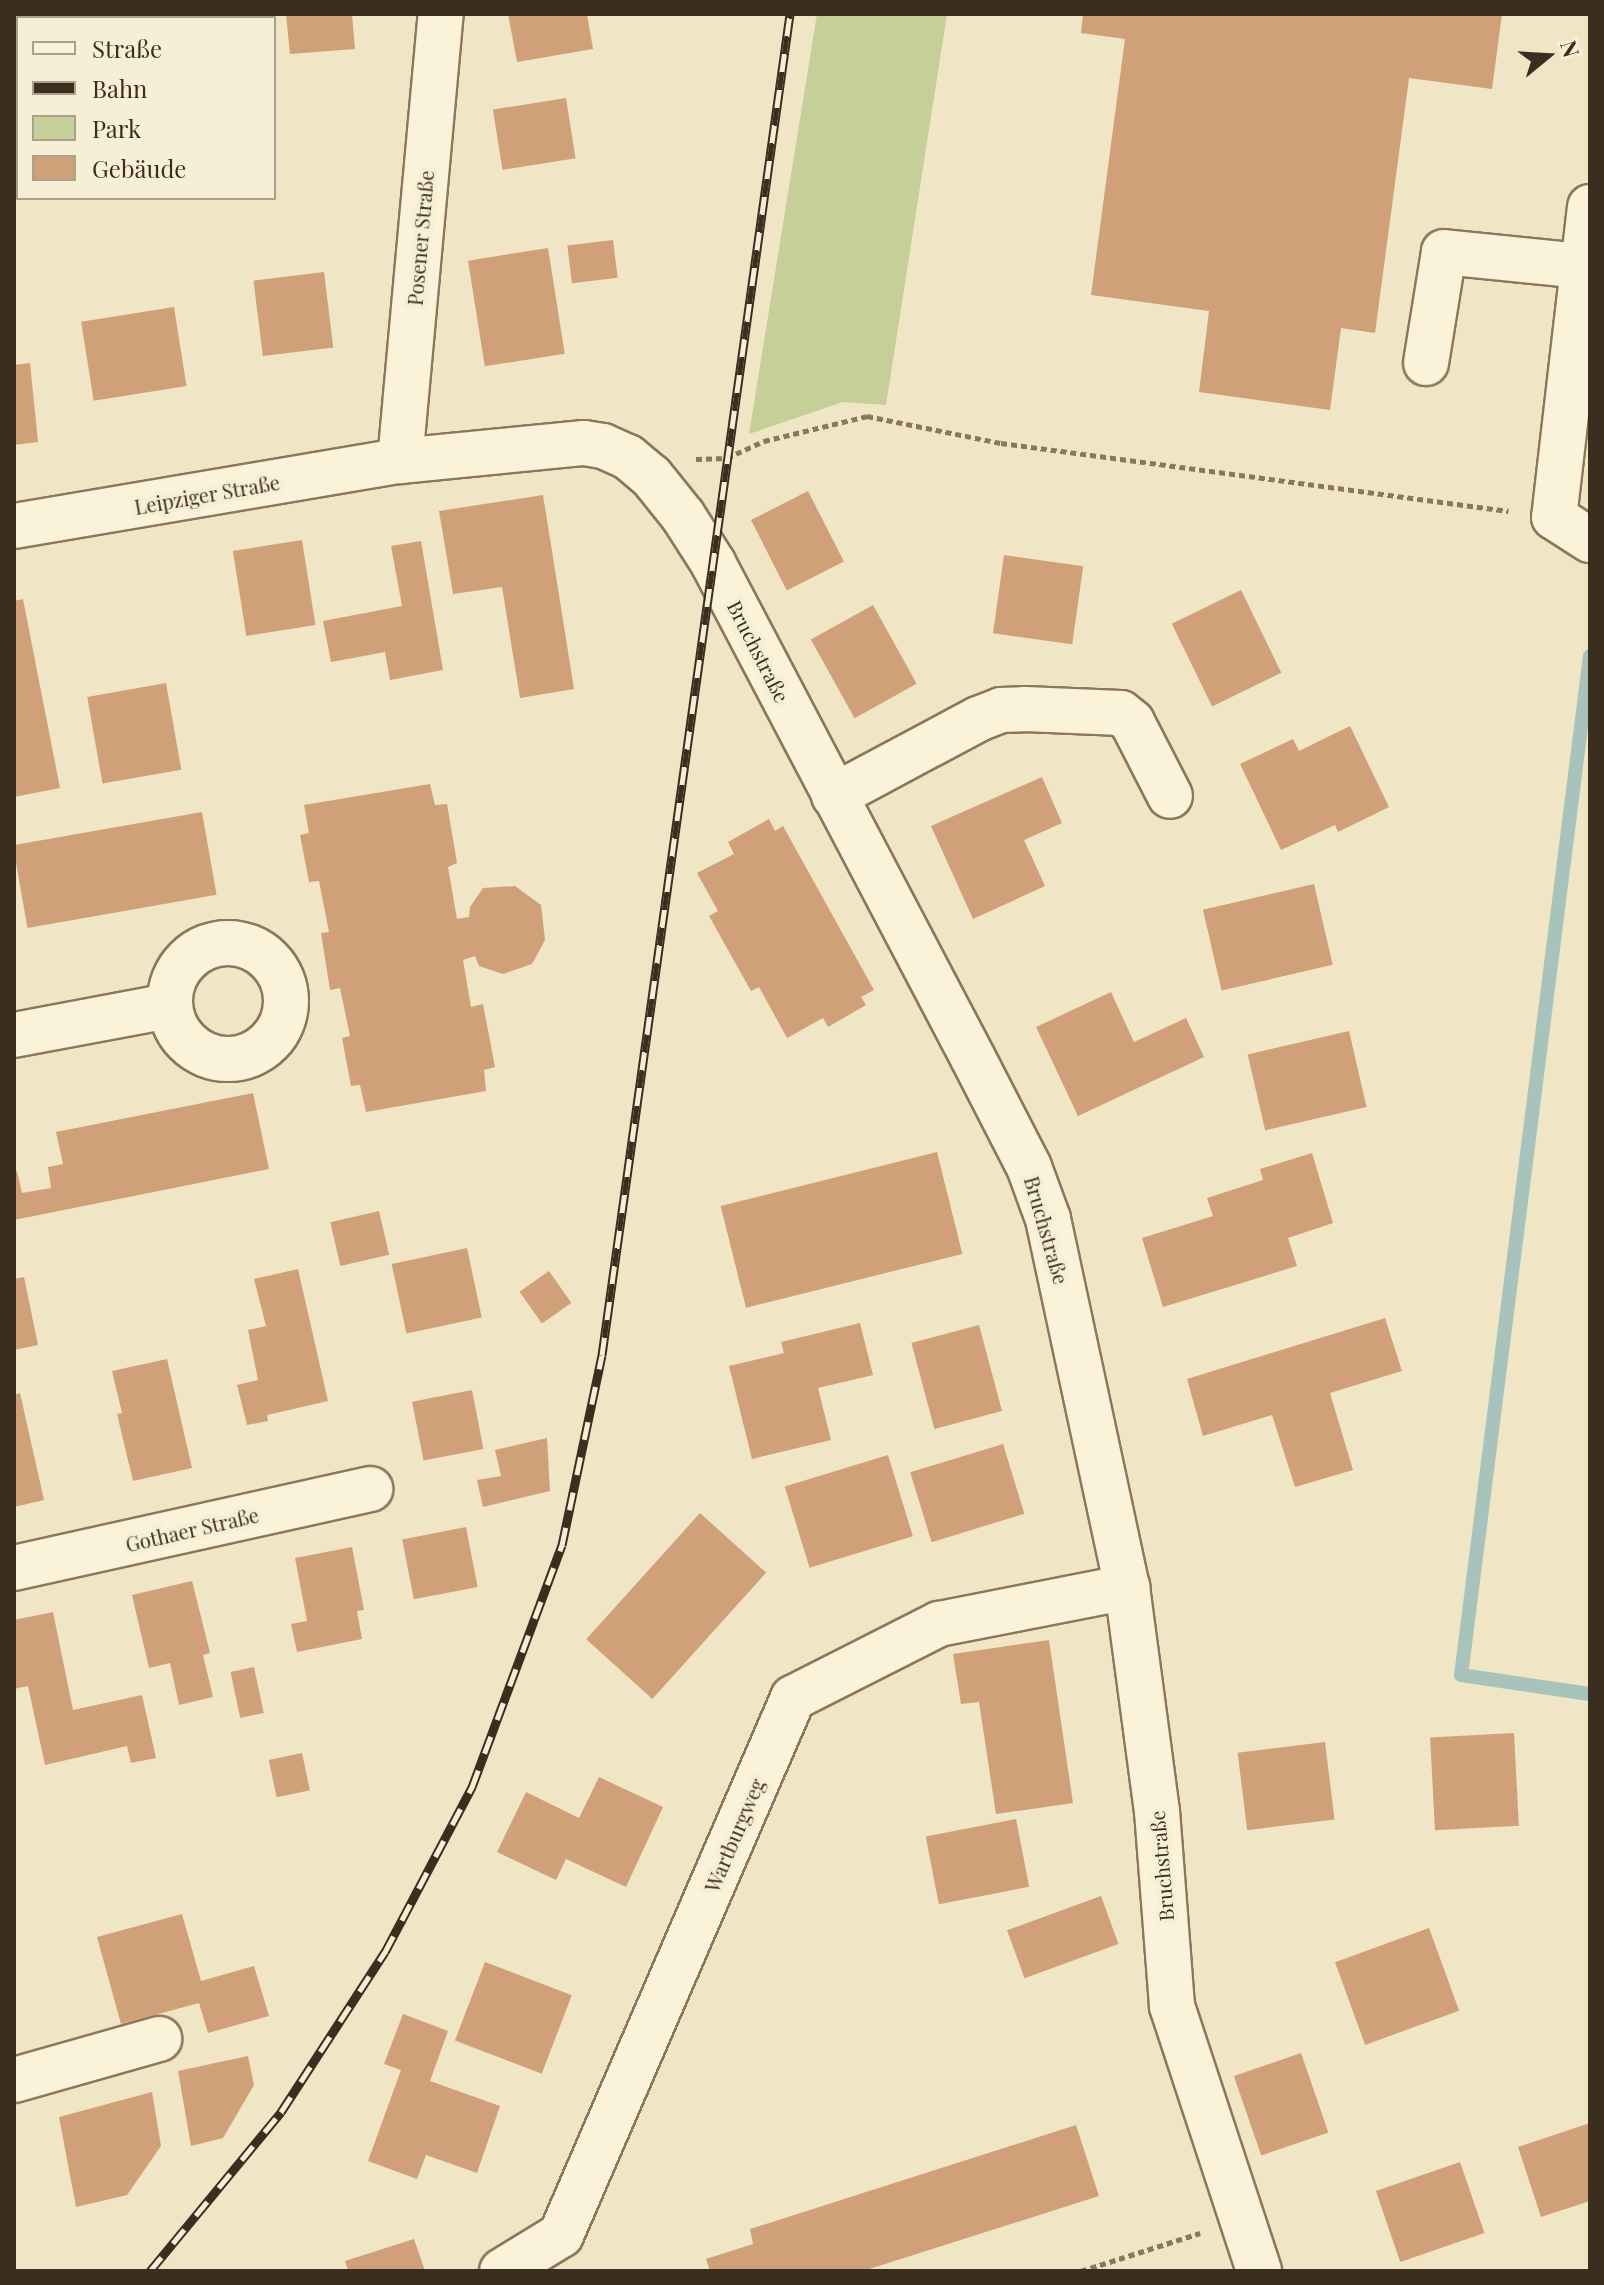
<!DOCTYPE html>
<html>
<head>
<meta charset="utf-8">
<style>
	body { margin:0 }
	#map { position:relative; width:1604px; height:2285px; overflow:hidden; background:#f0e5c5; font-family:"Playfair Display",serif }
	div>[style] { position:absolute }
	.green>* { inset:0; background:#c6cf98 }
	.stream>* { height:14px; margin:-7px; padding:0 7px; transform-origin:7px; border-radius:7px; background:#a7c3bc }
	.building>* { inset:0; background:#d0a179; transform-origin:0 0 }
	.path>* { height:5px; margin-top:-2.5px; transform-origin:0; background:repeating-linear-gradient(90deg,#8c775a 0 6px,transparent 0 10px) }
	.roads { filter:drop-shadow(2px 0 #8c775a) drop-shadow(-2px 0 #8c775a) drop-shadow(0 2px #8c775a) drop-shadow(0 -2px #8c775a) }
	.minor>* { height:44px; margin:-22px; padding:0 22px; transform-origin:22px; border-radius:22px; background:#faf2d9 }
	.minor>.ring { margin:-22px; padding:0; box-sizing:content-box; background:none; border:44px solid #faf2d9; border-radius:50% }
	.rail>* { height:9px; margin-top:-4.5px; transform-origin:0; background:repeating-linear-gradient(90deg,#f7efd5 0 18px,#3c2e1f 0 36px); box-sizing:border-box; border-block:2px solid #3c2e1f }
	span { translate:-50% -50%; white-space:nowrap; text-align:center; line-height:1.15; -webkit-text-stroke:8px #f7efd5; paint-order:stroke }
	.street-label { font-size:20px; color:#3c2e1f }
	.frame { position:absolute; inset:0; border:16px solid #3c2e1f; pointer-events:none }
	.legend { position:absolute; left:16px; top:16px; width:260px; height:184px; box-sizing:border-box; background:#f7efd5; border:2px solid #aca28c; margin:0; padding:10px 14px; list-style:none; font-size:24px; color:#3c2e1f }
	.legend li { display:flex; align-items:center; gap:16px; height:40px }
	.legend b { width:40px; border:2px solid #aca28c }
	.north { position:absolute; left:1508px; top:16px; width:80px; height:80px; -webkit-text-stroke:6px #f7efd5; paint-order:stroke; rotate:72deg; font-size:22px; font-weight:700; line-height:32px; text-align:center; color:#3c2e1f }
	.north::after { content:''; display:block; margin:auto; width:28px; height:36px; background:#3c2e1f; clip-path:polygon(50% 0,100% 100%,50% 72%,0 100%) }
</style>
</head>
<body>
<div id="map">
	<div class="green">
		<i style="clip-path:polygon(817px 14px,947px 14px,886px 405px,843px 402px,749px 434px)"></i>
	</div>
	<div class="stream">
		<i style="left:1590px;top:656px;width:1027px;rotate:97.21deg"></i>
		<i style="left:1461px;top:1675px;width:130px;rotate:8.4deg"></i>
	</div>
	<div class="building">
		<i style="clip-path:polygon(14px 14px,48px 14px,49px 18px,18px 18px,17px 73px)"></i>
		<i style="left:112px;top:14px;width:89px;height:4px"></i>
		<i style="clip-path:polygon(286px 14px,352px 14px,355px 49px,290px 54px)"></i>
		<i style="clip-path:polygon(508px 14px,587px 14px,593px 49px,517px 62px)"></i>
		<i style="clip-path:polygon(1083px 14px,1502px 14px,1492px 89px,1409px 78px,1375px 333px,1341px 328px,1330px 410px,1199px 392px,1209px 311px,1091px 295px,1125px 39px,1081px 33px)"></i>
		<i style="left:566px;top:98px;width:61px;height:74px;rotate:81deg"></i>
		<i style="left:613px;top:240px;width:38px;height:46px;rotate:83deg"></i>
		<i style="left:548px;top:248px;width:107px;height:81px;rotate:81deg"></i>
		<i style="left:324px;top:272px;width:76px;height:71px;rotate:83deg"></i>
		<i style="left:174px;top:307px;width:80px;height:94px;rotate:81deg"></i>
		<i style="clip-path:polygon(30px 363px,38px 442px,14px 445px,14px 365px)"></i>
		<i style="left:808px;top:491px;width:79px;height:64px;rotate:63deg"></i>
		<i style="clip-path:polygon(543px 495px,574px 689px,520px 698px,502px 587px,453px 594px,439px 511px)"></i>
		<i style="left:302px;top:540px;width:86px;height:70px;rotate:81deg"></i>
		<i style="clip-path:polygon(421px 541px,443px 670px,390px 680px,385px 652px,331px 662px,323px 621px,402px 606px,391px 546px)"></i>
		<i style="left:1004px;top:555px;width:80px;height:79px;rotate:8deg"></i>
		<i style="left:1241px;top:590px;width:92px;height:77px;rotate:64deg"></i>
		<i style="clip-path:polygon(23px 599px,60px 788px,14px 797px,14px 601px)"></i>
		<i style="left:873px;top:605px;width:90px;height:71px;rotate:61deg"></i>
		<i style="left:166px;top:683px;width:88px;height:80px;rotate:80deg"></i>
		<i style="clip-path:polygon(1350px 726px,1389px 807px,1338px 832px,1335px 825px,1281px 850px,1240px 764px,1293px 739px,1299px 751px)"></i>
		<i style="clip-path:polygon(1042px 777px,1062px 823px,1024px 840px,1045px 886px,973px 919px,931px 826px)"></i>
		<i style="clip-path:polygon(430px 784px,435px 805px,447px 804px,457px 863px,448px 867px,457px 919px,469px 917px,470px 907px,483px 888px,515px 886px,541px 905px,545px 940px,532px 964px,503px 974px,479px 966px,475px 956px,463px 960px,471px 1007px,483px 1004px,495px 1067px,484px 1070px,486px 1091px,366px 1112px,360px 1085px,351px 1086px,342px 1038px,350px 1036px,340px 988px,330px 990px,321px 933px,329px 932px,319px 881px,309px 882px,300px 835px,309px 833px,304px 805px)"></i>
		<i style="left:202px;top:812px;width:84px;height:192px;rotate:80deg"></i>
		<i style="clip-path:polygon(769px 819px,775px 831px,783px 826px,874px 990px,861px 997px,866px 1005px,828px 1027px,823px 1018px,787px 1038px,759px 987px,751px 991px,709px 916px,718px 911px,697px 873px,734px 854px,728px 842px)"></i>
		<i style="left:1314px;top:884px;width:83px;height:114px;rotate:77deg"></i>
		<i style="clip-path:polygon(1111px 992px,1134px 1042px,1186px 1018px,1204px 1057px,1078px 1116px,1036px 1027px)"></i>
		<i style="left:1349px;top:1031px;width:78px;height:104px;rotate:77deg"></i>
		<i style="clip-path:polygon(253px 1093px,269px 1169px,14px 1220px,14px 1172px,17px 1171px,22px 1193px,51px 1188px,48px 1167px,63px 1164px,56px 1132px)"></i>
		<i style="left:937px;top:1152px;width:105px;height:223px;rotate:76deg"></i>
		<i style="clip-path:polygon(1312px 1153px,1333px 1223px,1288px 1238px,1297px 1266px,1163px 1307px,1142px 1238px,1213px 1216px,1207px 1198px,1263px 1180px,1260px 1169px)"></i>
		<i style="left:379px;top:1211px;width:45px;height:50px;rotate:77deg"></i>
		<i style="left:467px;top:1248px;width:71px;height:77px;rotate:78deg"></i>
		<i style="clip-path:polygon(298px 1269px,328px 1401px,267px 1415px,268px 1421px,247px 1425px,237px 1385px,258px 1380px,248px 1330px,266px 1326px,254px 1279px)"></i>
		<i style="left:549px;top:1271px;width:39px;height:36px;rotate:55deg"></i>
		<i style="clip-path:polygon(24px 1277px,38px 1345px,14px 1350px,14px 1279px)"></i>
		<i style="clip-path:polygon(1385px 1318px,1402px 1371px,1330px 1393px,1353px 1470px,1295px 1487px,1272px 1415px,1203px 1436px,1187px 1379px)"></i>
		<i style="clip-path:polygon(860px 1323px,873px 1375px,818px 1388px,831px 1440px,752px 1459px,729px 1366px,784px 1353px,781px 1342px)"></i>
		<i style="left:979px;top:1325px;width:89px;height:70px;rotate:75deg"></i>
		<i style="clip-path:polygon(167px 1359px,192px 1468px,133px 1481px,117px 1414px,122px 1413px,112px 1371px)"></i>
		<i style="left:472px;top:1390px;width:60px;height:61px;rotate:79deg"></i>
		<i style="clip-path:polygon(20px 1393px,44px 1500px,14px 1507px,14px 1395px)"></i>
		<i style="clip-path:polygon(547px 1438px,550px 1491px,483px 1507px,477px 1480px,501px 1476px,495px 1450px)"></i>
		<i style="left:1003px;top:1444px;width:73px;height:97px;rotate:73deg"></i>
		<i style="left:888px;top:1455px;width:85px;height:108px;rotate:73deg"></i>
		<i style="left:700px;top:1513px;width:89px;height:170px;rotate:42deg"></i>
		<i style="left:466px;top:1527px;width:61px;height:65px;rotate:79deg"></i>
		<i style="clip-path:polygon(352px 1547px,364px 1610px,357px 1611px,362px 1639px,297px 1652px,291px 1624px,307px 1621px,295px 1558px)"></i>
		<i style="clip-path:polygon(192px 1581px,210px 1653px,203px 1655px,213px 1697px,179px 1705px,170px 1663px,149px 1668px,132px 1595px)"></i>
		<i style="clip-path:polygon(53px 1612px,73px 1710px,142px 1695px,156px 1758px,131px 1763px,127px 1746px,45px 1765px,28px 1686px,14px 1689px,14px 1620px)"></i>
		<i style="clip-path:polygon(1049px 1640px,1073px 1803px,996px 1814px,979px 1702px,961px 1704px,953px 1654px)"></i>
		<i style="left:254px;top:1667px;width:47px;height:24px;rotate:78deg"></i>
		<i style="left:1514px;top:1733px;width:93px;height:84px;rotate:87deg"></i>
		<i style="left:1325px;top:1742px;width:78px;height:88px;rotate:83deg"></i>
		<i style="left:302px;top:1753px;width:38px;height:34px;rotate:78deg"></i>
		<i style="clip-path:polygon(599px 1777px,663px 1807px,626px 1887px,566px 1859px,556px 1880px,497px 1852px,526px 1792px,579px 1818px)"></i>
		<i style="left:1016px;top:1819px;width:69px;height:92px;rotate:79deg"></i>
		<i style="left:1101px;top:1896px;width:51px;height:100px;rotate:70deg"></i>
		<i style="clip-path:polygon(182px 1914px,201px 1981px,254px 1966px,269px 2016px,208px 2033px,199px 2003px,121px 2024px,97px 1937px)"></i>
		<i style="left:1429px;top:1928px;width:88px;height:100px;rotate:70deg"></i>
		<i style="left:485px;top:1962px;width:93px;height:84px;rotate:21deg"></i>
		<i style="clip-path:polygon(403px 2014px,448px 2031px,430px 2081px,500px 2106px,477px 2173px,426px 2155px,417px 2179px,368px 2161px,401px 2070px,384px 2064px)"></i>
		<i style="left:1301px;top:2053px;width:84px;height:71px;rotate:71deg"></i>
		<i style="clip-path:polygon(248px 2056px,254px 2085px,223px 2138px,191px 2146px,178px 2071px)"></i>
		<i style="clip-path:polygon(152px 2092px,161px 2146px,127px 2195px,76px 2207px,59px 2117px)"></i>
		<i style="clip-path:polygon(1590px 2123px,1590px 2201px,1541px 2217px,1518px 2147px)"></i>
		<i style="clip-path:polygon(1076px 2125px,1099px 2196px,863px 2271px,710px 2271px,706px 2259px,753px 2244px,750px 2229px)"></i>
		<i style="left:1460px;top:2162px;width:75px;height:89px;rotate:71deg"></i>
		<i style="clip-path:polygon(414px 2239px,425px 2271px,348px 2271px,345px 2261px)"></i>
	</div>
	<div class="path">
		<i style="left:696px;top:459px;width:31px;rotate:-2deg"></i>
		<i style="left:727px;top:458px;width:41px;rotate:-24.7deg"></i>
		<i style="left:764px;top:441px;width:106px;rotate:-13.6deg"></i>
		<i style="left:867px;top:416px;width:137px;rotate:11.4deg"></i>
		<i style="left:1001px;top:443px;width:512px;rotate:7.64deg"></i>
		<i style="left:1081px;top:2271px;width:125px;rotate:-17.7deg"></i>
	</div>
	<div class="roads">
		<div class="minor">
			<i style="left:1590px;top:207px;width:312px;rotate:96.6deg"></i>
			<i style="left:1554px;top:517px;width:43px;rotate:32.6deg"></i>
			<i style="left:1426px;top:363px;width:112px;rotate:-80.8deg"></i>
			<i style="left:1444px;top:252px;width:140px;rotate:5.8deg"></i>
			<i style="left:400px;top:461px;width:449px;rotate:-84.8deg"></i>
			<i style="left:14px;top:526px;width:391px;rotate:-9.6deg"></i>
			<i style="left:400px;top:461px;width:185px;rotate:-5.6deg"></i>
			<i style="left:584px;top:443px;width:19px;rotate:9deg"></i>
			<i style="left:603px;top:446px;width:27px;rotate:24deg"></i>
			<i style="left:628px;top:457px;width:30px;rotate:40deg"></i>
			<i style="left:651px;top:476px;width:51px;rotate:51.3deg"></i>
			<i style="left:683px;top:516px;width:56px;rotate:57.4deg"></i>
			<i style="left:713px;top:563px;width:559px;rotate:62.29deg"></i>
			<i style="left:973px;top:1058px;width:123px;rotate:62.8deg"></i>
			<i style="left:1029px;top:1167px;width:55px;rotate:69.9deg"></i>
			<i style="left:1048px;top:1219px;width:376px;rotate:77.9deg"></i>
			<i style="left:1127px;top:1587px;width:226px;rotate:82.4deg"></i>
			<i style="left:1157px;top:1811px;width:196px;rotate:85.6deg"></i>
			<i style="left:1172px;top:2006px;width:279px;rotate:71.8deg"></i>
			<i style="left:834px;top:796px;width:163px;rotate:-28.1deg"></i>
			<i style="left:978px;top:719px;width:25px;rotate:-21deg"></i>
			<i style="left:1001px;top:710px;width:24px;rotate:-2deg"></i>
			<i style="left:1025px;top:709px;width:96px;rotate:2.4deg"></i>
			<i style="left:1121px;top:713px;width:14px;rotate:39deg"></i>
			<i style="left:1132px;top:722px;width:83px;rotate:62.8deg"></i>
			<i class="ring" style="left:170px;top:943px;width:72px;height:72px"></i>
			<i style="left:14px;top:1035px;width:158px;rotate:-10.6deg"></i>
			<i style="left:14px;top:1568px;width:365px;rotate:-12.5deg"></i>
			<i style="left:14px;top:2080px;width:151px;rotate:-15.8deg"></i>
			<i style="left:502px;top:2271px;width:69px;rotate:-31.4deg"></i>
			<i style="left:561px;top:2235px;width:585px;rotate:-66.63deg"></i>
			<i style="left:793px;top:1698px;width:164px;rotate:-26.9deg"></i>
			<i style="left:939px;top:1624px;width:192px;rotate:-11.1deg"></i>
		</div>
	</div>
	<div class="rail">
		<i style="left:150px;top:2271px;width:206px;rotate:-50.5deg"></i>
		<i style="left:281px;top:2112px;width:191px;rotate:-57deg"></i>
		<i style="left:385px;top:1952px;width:187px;rotate:-62.2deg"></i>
		<i style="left:472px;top:1787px;width:258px;rotate:-69.6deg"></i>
		<i style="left:562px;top:1545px;width:194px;rotate:-78.1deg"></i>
		<i style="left:602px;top:1355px;width:1354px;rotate:-82.02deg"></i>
	</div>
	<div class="street-label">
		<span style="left:420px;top:238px;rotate:-85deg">Posener Straße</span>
		<span style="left:207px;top:494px;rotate:-10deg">Leipziger Straße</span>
		<span style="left:759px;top:651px;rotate:63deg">Bruchstraße</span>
		<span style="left:1047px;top:1230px;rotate:74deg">Bruchstraße</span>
		<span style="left:192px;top:1529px;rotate:-13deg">Gothaer Straße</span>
		<span style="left:734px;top:1835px;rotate:-67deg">Wartburgweg</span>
		<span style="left:1161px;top:1866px;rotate:-95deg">Bruchstraße</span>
	</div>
	<div class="frame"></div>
	<ul class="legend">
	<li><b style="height:10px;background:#faf2d9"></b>Straße</li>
	<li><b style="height:10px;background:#3c2e1f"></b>Bahn</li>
	<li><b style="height:22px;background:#c6cf98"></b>Park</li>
	<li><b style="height:22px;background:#d0a179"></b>Gebäude</li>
	</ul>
	<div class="north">N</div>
</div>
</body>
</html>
